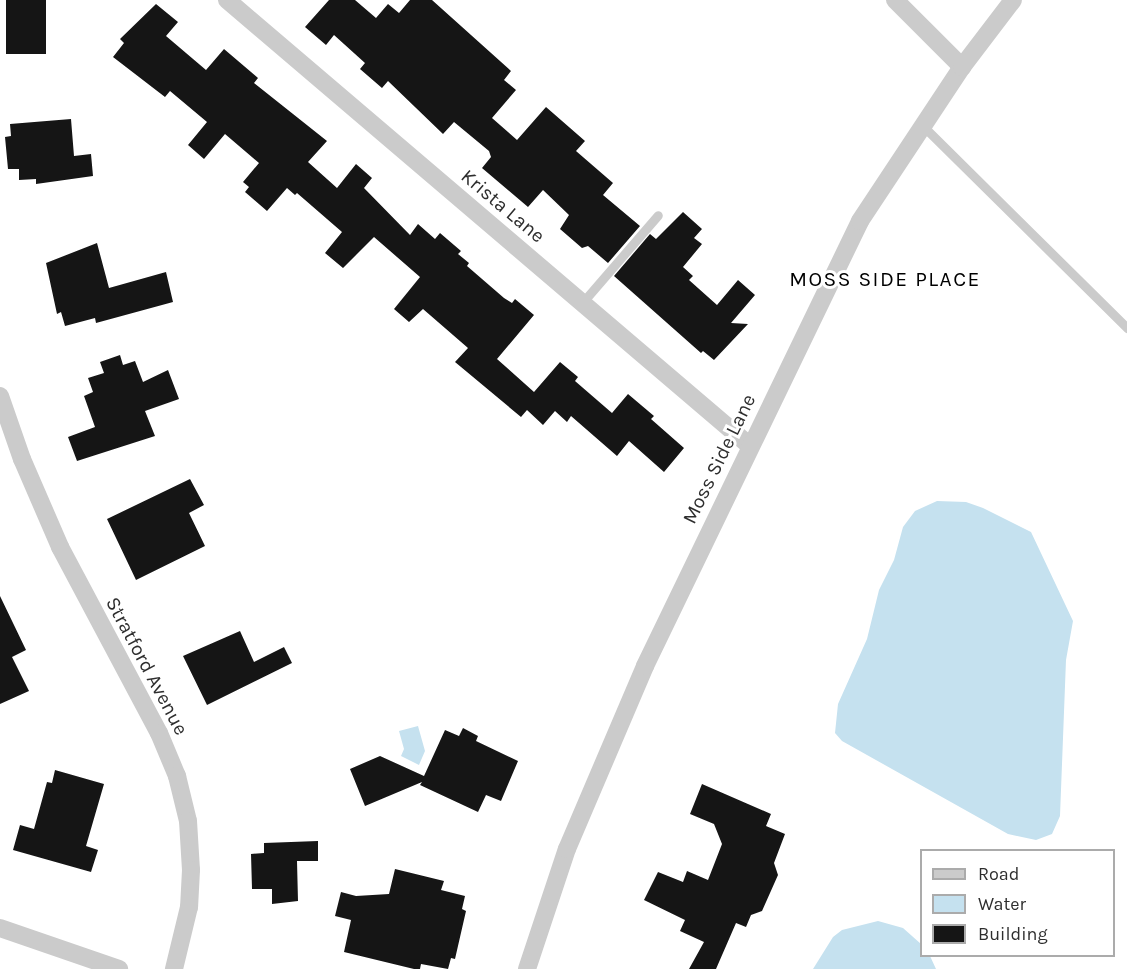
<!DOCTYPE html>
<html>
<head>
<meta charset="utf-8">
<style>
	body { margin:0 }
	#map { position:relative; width:1127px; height:969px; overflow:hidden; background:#fff; font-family:Karla,sans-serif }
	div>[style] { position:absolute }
	.water>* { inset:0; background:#c5e1ef }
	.building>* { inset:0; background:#151515; transform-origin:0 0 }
	.service>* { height:9px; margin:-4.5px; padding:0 4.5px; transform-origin:4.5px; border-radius:4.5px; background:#cbcbcb }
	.minor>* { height:18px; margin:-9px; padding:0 9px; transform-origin:9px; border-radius:9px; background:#cbcbcb }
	span { translate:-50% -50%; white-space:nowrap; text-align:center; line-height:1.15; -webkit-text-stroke:6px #fff; paint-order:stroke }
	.street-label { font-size:20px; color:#2e2e2e }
	.neighbourhood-label { font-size:21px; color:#000; letter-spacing:1.5px }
	.legend { position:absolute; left:920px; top:849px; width:195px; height:108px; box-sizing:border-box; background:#fff; border:2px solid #ababab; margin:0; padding:8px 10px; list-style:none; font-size:18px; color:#2e2e2e }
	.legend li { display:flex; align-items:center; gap:12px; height:30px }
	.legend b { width:30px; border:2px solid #ababab }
</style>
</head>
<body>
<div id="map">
	<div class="water">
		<i style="clip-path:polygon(937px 501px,966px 502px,983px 508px,1031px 532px,1073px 621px,1066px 660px,1060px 816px,1052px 834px,1036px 840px,1008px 834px,842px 741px,835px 733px,838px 704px,867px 639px,879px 590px,894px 560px,903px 527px,915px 511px)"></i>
		<i style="clip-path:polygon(418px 726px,425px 751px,419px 765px,401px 756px,404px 749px,399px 731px)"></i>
		<i style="clip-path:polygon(878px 921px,903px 928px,921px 944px,922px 956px,930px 956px,936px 969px,813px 969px,833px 937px,842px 930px)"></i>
	</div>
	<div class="building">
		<i style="left:6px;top:0;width:40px;height:54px"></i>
		<i style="clip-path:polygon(329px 0,355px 0,376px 18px,388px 4px,399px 13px,410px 0,432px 0,511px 71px,504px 80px,516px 90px,492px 118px,517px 140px,546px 107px,585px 141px,576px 151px,613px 183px,603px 195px,640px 226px,608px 263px,588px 246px,582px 248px,560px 229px,569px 215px,543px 190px,528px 207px,482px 168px,491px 157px,489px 151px,454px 122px,443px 134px,388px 81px,382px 88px,360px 69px,365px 63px,334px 35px,326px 45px,305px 27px)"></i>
		<i style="clip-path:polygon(156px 4px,178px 22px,166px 36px,206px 70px,224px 49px,258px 78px,254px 83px,327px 141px,308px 162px,337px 188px,356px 164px,372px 178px,364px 188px,410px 235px,418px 224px,435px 239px,440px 233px,461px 251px,458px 254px,469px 263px,467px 266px,504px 298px,512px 303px,515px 299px,534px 315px,497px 359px,534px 392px,560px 362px,578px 377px,575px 381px,612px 413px,628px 394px,654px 416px,651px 419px,684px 448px,664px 472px,629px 441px,617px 456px,571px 416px,567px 422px,555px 411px,543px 425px,527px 410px,521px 417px,455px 362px,468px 348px,423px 309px,409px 322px,394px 309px,420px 277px,374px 237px,343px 268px,325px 253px,342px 232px,297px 193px,295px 195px,287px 188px,267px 211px,245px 192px,249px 187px,243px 182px,259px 163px,225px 134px,204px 159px,188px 145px,207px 122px,170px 91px,165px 97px,113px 57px,124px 43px,120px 39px)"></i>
		<i style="clip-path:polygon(71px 119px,74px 156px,91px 154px,93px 176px,36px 184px,36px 179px,19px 180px,19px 169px,8px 169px,5px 137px,11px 136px,10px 124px)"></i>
		<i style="clip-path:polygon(683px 212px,702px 229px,694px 238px,702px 244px,683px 267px,693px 276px,689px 280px,717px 305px,738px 280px,755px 295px,731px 323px,748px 324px,714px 360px,703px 351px,701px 353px,614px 276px,650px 234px,656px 239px)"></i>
		<i style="clip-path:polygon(97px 243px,109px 288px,166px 272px,173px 302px,96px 323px,95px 318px,65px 326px,61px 312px,57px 314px,46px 263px)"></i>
		<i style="clip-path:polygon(120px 355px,123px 365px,135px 361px,143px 382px,168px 370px,179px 399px,145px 411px,155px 436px,77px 461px,68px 437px,95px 427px,84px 396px,93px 392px,88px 378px,104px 373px,100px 362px)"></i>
		<i style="clip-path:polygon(190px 479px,204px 505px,189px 513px,205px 546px,136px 580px,107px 519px)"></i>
		<i style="clip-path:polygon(0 596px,26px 650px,12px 657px,29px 691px,0 704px)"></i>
		<i style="clip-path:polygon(240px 631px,254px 662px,284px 647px,292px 663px,207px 705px,183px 656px)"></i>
		<i style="clip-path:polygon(463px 728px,478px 736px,476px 741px,518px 761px,501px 801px,486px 795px,478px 812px,420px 785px,422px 782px,365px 806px,350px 769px,380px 756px,424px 776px,445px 730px,459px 736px)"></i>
		<i style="clip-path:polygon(55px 770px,104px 784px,86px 846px,98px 850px,91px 872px,13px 850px,20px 825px,34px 829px,47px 782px,52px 783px)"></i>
		<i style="clip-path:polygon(702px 784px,771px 814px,766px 826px,785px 834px,774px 863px,778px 875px,762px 911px,751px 915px,746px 927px,736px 923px,716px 969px,689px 969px,704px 942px,680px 931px,685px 920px,644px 900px,658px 872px,683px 882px,687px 871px,708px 880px,722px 844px,714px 824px,690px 814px)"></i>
		<i style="clip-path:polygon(318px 841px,318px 861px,297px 861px,298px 901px,272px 904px,272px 889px,252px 889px,251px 854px,264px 853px,264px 843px)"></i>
		<i style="clip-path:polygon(395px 869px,444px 881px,441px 890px,465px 896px,462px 909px,466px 911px,455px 959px,451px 958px,448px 969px,421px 964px,420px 969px,414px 969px,344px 952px,351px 920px,335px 916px,341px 892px,356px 896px,389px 894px)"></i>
	</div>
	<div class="service">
		<i style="left:922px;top:125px;width:289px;rotate:44.7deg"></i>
		<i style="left:582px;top:303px;width:116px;rotate:-49.2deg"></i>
	</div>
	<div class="minor">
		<i style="left:227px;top:0;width:686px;rotate:40.45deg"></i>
		<i style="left:895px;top:0;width:95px;rotate:45deg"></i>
		<i style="left:0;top:396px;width:67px;rotate:70.8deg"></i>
		<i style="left:22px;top:459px;width:96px;rotate:66.6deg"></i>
		<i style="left:60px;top:547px;width:211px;rotate:62deg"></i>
		<i style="left:159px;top:733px;width:47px;rotate:67.3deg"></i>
		<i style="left:177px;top:776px;width:46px;rotate:76.3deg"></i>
		<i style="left:188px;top:821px;width:49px;rotate:86.5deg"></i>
		<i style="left:191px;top:870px;width:37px;rotate:93deg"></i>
		<i style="left:189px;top:907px;width:64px;rotate:103.6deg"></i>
		<i style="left:0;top:928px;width:126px;rotate:19deg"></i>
		<i style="left:527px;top:969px;width:126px;rotate:-71.6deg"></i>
		<i style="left:567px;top:849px;width:199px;rotate:-66.9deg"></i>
		<i style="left:645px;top:666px;width:494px;rotate:-64.2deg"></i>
		<i style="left:860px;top:221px;width:185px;rotate:-56.5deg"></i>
		<i style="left:962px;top:67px;width:84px;rotate:-52.7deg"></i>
	</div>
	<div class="street-label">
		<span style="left:503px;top:206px;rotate:40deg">Krista Lane</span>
		<span style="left:719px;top:459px;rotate:-64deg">Moss Side Lane</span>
		<span style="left:147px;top:666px;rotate:62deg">Stratford Avenue</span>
	</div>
	<div class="neighbourhood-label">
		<span style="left:885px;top:279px">MOSS SIDE PLACE</span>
	</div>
	<ul class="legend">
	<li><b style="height:8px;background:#cbcbcb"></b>Road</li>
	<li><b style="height:16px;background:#c5e1ef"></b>Water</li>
	<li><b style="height:16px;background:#151515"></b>Building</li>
	</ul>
</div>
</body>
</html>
